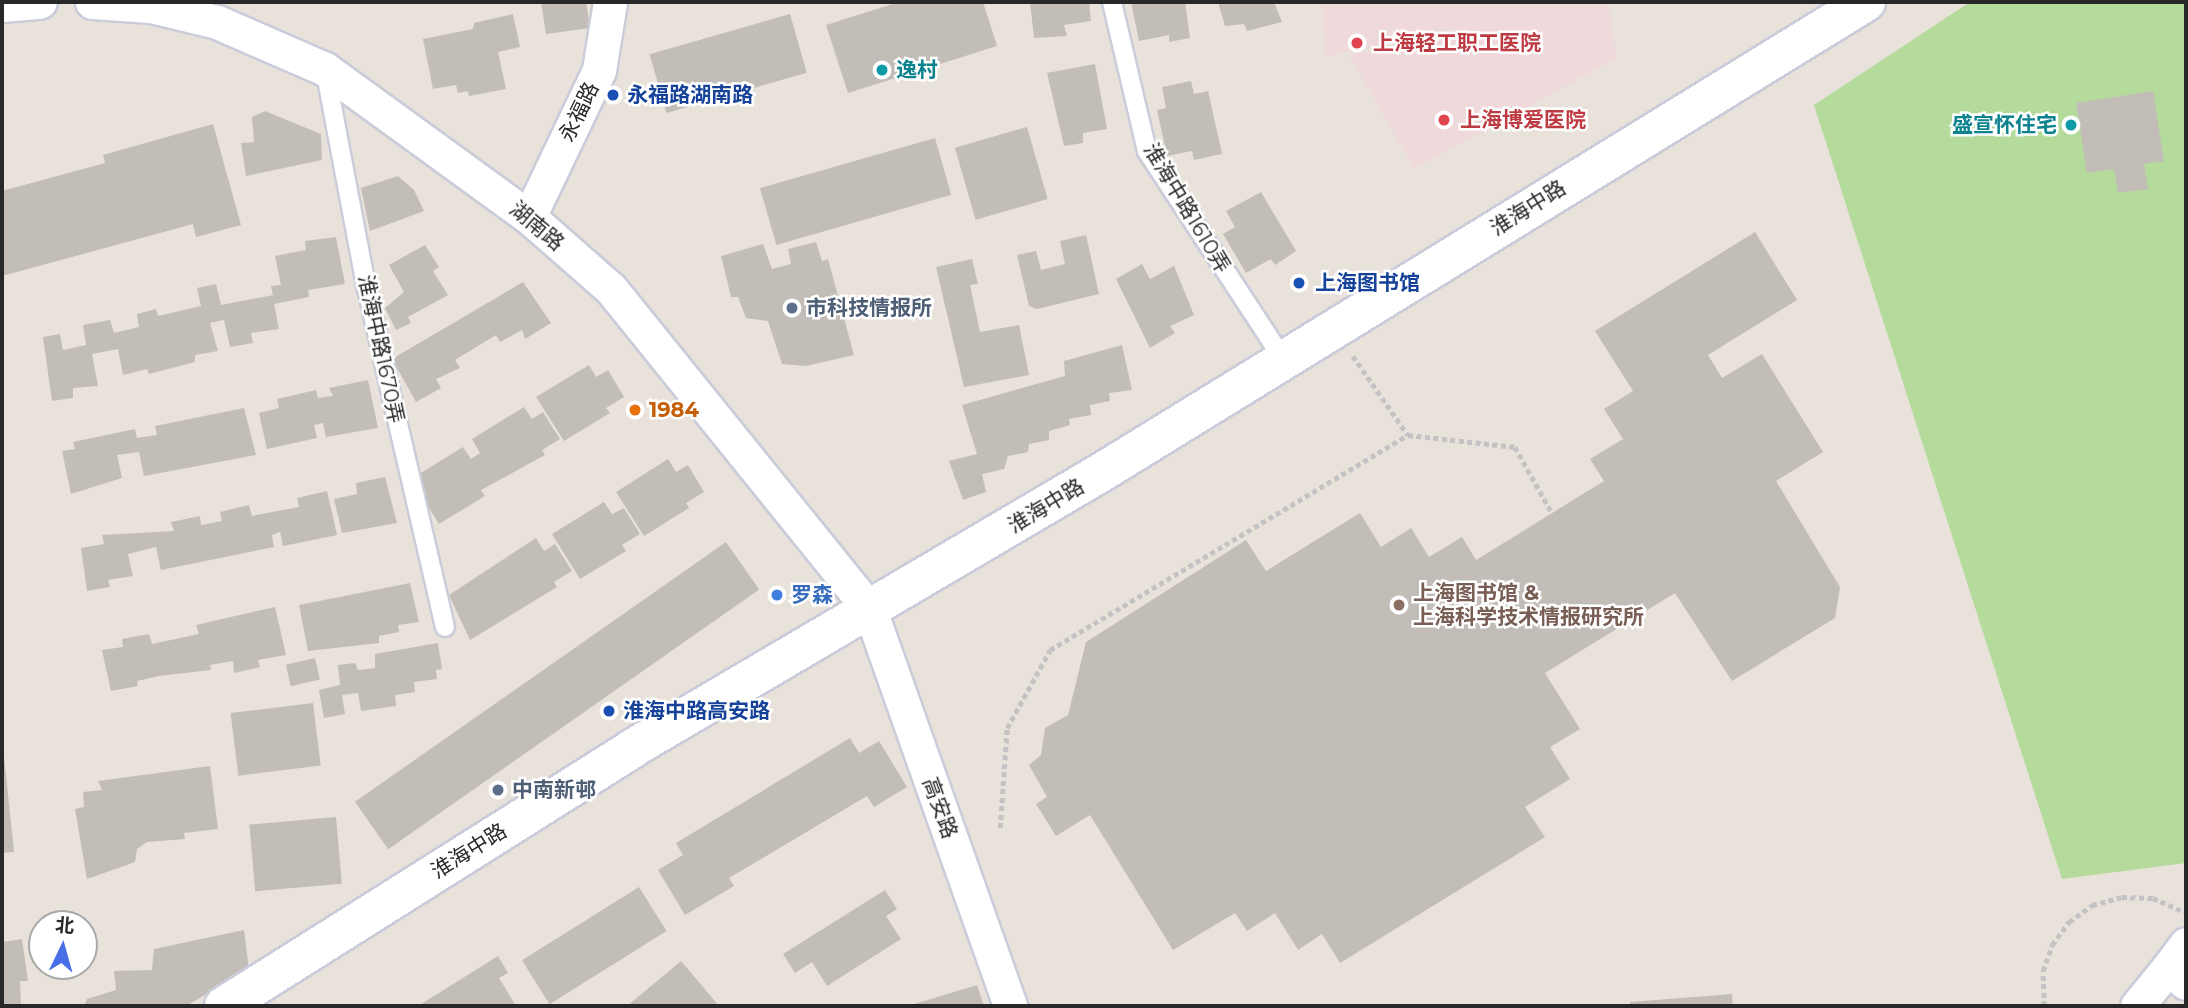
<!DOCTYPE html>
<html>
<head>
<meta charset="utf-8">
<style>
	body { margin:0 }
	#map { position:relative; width:2188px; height:1008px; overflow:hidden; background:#e9e2db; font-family:Montserrat,"Noto Sans SC",sans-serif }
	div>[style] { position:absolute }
	.medical>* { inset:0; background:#f0d9db }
	.green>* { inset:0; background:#b4db9c }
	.building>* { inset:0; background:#c2bdb7; transform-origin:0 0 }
	.path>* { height:4.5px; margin-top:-2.25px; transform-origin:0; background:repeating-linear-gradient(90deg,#c3c3c3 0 5px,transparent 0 8.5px) }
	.roads { filter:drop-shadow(2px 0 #cacdd9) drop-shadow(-2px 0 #cacdd9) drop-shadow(0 2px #cacdd9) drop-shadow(0 -2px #cacdd9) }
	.lane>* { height:18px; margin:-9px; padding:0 9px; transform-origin:9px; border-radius:9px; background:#fff }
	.street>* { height:33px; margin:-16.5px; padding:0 16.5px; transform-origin:16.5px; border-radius:16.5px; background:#fff }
	.secondary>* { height:38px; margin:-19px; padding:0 19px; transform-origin:19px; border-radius:19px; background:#fff }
	.dots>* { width:19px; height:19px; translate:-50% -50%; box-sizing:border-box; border:4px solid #fff; border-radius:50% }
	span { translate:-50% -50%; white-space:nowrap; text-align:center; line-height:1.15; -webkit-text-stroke:5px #fff; paint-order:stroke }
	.health-label { font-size:21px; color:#be3a42; font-weight:700 }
	.left { translate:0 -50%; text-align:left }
	.culture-label { font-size:21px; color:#0d838f; font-weight:700 }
	.right { translate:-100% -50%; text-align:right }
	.transit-label { font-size:21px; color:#164399; font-weight:700 }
	.street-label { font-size:21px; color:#282828 }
	.service-label { font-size:21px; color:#4e5e75; font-weight:700 }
	.food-label { font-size:21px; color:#c56008; font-weight:700 }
	.education-label { font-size:21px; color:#785e54; font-weight:700 }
	.shop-label { font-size:21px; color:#366cbe; font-weight:700 }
	.frame { position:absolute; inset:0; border:4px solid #282828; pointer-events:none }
	.north { position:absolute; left:28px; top:910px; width:70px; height:70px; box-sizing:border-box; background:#fff; border:2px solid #a9a9a9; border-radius:50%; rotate:5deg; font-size:19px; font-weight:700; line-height:28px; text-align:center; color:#282828 }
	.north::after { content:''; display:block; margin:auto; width:24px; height:32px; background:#496ee8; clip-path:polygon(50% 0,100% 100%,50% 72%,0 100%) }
</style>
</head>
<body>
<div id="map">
	<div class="medical">
		<i style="clip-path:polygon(1321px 2px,1608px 2px,1617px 58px,1414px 169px,1349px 55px,1453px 36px,1452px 29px,1326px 57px)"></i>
	</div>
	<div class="green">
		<i style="clip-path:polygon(1970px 2px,2186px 2px,2186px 863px,2062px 879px,1814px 105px)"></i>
	</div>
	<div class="building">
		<i style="clip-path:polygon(541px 2px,586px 2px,590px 28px,546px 34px)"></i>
		<i style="clip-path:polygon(899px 2px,983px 2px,997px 46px,848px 93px,826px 25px)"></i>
		<i style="clip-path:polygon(1030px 2px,1089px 2px,1091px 21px,1064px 25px,1067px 36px,1034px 38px)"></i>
		<i style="clip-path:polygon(1131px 2px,1185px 2px,1190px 38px,1169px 42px,1169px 35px,1139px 41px)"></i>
		<i style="clip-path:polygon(1218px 2px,1274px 2px,1282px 22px,1247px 31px,1244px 24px,1225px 26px)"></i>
		<i style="clip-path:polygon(513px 14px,520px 47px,498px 52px,506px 89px,469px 96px,468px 91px,458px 93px,456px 85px,433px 89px,423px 39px,473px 29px,474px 23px)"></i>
		<i style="left:790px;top:14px;width:61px;height:146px;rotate:74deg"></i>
		<i style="clip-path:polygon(1095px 64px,1107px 129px,1083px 133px,1083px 143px,1064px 146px,1047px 73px)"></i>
		<i style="clip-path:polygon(1191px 81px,1194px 94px,1208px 91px,1222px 154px,1194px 160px,1192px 151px,1167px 156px,1157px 110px,1166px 108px,1162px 87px)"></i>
		<i style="clip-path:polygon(2153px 91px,2164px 161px,2144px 164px,2148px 189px,2118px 193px,2114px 169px,2087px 173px,2076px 103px)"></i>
		<i style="clip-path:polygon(265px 111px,321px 134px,322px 160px,246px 176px,241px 143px,254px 142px,252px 117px)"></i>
		<i style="clip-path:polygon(213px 124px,241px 225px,196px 237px,193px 224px,2px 276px,2px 191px,105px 163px,103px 155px)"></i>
		<i style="left:1027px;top:127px;width:75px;height:75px;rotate:74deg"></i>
		<i style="left:935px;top:138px;width:59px;height:182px;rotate:74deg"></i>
		<i style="clip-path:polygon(398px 176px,414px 190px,424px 211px,370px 231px,361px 188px)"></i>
		<i style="clip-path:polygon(1261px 192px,1296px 251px,1275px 265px,1271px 259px,1246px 273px,1223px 234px,1235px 227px,1226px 211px)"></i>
		<i style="clip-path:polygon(1755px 232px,1797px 300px,1708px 355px,1722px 378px,1762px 354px,1823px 452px,1776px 481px,1840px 587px,1835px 618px,1732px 681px,1675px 593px,1545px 673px,1580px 729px,1550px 747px,1570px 779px,1525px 807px,1545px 837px,1340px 963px,1322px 934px,1298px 950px,1275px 913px,1247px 931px,1235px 913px,1173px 950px,1090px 815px,1056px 836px,1036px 804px,1047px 797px,1029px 765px,1041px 755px,1045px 728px,1068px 715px,1086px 642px,1246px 540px,1266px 571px,1360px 513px,1381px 547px,1411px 528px,1429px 557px,1462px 537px,1476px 560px,1604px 481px,1590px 459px,1623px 439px,1604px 409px,1633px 391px,1595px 331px)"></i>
		<i style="clip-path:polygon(1086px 235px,1099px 294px,1037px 309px,1029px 306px,1017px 255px,1036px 251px,1041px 270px,1065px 264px,1060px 241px)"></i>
		<i style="clip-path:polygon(336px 237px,345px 284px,308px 290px,309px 297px,274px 304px,279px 329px,251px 333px,253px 343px,230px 347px,224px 320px,210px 323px,218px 351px,195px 355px,195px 362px,149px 374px,147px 369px,123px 375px,118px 349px,92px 354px,98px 386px,73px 388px,73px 398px,52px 401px,43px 337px,60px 334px,63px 350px,86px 345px,83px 325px,110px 320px,114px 333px,139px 327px,137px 314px,156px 309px,158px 316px,201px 306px,197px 288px,216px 284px,221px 305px,273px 295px,271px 286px,281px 285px,275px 256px,306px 250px,305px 241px)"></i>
		<i style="clip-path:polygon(816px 242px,822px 261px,828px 259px,854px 355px,806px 366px,782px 364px,768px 321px,746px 318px,738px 297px,731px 297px,721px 256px,763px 244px,772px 269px,791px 264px,788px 249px)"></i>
		<i style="clip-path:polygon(425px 245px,439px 267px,433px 271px,448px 295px,408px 317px,411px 323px,396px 330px,385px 308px,404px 292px,389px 265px)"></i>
		<i style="clip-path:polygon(972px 259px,978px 284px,970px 285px,980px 332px,1019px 325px,1029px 375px,964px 387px,936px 267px)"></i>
		<i style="clip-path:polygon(1142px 264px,1150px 279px,1174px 266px,1194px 315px,1170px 326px,1175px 333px,1150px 348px,1116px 279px)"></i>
		<i style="clip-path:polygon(523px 282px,551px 323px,525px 339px,522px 330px,500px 342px,496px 335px,455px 360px,460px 368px,436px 379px,441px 388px,416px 402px,392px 359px)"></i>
		<i style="clip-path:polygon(1122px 345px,1132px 390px,1109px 393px,1110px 401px,1090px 405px,1091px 415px,1069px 419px,1070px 425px,1049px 431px,1049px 440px,1029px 444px,1028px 452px,1008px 456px,1004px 469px,982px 474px,986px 492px,963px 500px,949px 461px,977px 454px,962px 405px,1065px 376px,1064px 361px)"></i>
		<i style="clip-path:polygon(589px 365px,596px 377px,608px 370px,624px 397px,606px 408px,610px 413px,564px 441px,536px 397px)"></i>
		<i style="clip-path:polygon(368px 380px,378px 428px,326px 437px,323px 423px,314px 425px,317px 438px,267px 449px,259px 413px,279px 408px,277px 399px,316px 390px,318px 398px,333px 396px,329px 388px)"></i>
		<i style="clip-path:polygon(524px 407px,532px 419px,543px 412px,560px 439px,542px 450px,545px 455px,481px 490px,485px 496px,439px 524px,411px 479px,463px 447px,471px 459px,480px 453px,472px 439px)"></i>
		<i style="clip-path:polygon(244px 408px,256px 455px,144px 476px,139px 452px,117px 455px,122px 478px,71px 494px,62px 451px,75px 449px,73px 442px,135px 429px,137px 438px,157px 435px,155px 426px)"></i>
		<i style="clip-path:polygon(668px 459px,676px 472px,688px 465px,704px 492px,686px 503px,689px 508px,644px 536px,616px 492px)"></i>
		<i style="clip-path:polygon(385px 477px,397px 523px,342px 533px,334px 499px,357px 494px,356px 483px)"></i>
		<i style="clip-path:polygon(327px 491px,337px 535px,283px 546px,280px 532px,272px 535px,274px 547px,161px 570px,156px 547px,128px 554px,133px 576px,108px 580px,110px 587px,87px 591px,81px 548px,104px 544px,102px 535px,174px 531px,171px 522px,200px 516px,201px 525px,222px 521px,220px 512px,249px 505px,252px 516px,299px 507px,297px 498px)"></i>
		<i style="clip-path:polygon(604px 502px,612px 514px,624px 508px,640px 534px,622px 545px,626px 551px,580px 579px,552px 534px)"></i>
		<i style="clip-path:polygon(536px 538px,544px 551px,555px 544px,572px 571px,554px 582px,557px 587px,470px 640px,449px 595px)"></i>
		<i style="left:726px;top:542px;width:58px;height:453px;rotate:55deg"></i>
		<i style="clip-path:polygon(410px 583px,419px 622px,398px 625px,399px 632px,379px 636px,379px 643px,308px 651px,299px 605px)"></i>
		<i style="clip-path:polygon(275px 607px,286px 655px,258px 660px,260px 667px,234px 673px,233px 661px,210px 665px,211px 670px,159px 676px,137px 681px,138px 686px,111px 691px,102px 650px,123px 647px,122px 639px,149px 634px,152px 644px,199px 634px,196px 625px)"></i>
		<i style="clip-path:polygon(438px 643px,442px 669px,436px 670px,437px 679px,414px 682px,415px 692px,395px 695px,396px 706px,361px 711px,358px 693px,342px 695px,345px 714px,324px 718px,319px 690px,340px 685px,338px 665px,355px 663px,358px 670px,375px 668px,375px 654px)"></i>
		<i style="left:315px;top:658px;width:22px;height:30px;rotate:77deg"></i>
		<i style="left:313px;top:703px;width:63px;height:83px;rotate:83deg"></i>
		<i style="clip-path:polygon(2px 737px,14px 852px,2px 853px)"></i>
		<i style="clip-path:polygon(850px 738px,859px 753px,879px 741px,907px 787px,874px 807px,867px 796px,729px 878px,734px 886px,685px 915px,658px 870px,683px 855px,676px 843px)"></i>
		<i style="clip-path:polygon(210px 766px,218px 829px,184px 833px,185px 839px,147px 842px,137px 849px,135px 862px,87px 879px,75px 809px,84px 807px,83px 792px,102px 790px,98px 781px)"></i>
		<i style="left:336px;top:817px;width:67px;height:87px;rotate:85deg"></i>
		<i style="left:639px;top:887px;width:52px;height:138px;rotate:58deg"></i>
		<i style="clip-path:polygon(885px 890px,897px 909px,886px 916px,901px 939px,827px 986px,812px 962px,795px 973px,783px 954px)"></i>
		<i style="clip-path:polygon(244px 930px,249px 969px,186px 1006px,84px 1006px,87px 999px,116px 990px,114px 971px,152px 970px,154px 949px)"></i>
		<i style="clip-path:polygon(22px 939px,28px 981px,20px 981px,21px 1006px,2px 1006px,2px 942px)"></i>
		<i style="clip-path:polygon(498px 956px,508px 973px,499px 978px,516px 1006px,418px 1006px)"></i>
		<i style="clip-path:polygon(681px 961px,719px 1006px,627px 1006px)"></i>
		<i style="clip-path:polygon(977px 985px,984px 1006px,908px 1006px)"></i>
		<i style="clip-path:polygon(1732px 994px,1733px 1006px,1630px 1006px,1630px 1002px)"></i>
	</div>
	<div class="path">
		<i style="left:1353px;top:356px;width:96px;rotate:55.2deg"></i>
		<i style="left:1408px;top:435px;width:108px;rotate:6.4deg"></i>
		<i style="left:1515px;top:447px;width:76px;rotate:60.7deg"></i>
		<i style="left:1000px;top:828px;width:100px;rotate:-86deg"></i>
		<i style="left:1007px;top:728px;width:89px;rotate:-61.1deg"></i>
		<i style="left:1050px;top:650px;width:418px;rotate:-31deg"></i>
		<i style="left:2044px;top:1006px;width:35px;rotate:-92deg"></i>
		<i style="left:2043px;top:971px;width:28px;rotate:-71deg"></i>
		<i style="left:2052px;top:945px;width:29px;rotate:-54deg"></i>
		<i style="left:2069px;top:922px;width:29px;rotate:-36deg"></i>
		<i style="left:2092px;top:905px;width:31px;rotate:-15deg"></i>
		<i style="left:2122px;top:897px;width:31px;rotate:2deg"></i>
		<i style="left:2153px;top:898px;width:34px;rotate:24deg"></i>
	</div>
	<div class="roads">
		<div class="lane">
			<i style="left:1112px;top:2px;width:153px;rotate:76.8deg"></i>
			<i style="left:1147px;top:151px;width:250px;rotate:56.8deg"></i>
			<i style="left:325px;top:69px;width:220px;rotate:79.3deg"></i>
			<i style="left:366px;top:285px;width:351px;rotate:77deg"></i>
		</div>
		<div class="street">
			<i style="left:92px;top:2px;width:59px;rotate:3.9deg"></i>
			<i style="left:151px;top:6px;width:68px;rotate:13.6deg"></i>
			<i style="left:217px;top:22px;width:118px;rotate:23.5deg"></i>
			<i style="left:325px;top:69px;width:252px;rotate:36deg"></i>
			<i style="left:529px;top:217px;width:109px;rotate:41.3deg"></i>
			<i style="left:611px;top:289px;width:412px;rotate:51.1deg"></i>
			<i style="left:870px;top:610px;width:420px;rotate:70.5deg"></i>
			<i style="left:2px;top:5px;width:38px;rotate:-5deg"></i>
			<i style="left:529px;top:217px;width:163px;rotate:-64.5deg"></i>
			<i style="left:599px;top:70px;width:69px;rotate:-80.8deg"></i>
			<i style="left:2168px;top:968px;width:30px;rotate:-53deg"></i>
			<i style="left:2137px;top:1006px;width:49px;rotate:-50.8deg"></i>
			<i style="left:2168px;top:968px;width:23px;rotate:40deg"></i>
		</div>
		<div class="secondary">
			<i style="left:224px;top:1006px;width:484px;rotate:-32.2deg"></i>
			<i style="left:633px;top:748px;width:544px;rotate:-30.48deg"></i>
			<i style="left:1102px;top:472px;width:897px;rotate:-31.6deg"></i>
		</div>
	</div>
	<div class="dots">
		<i style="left:1357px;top:43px;background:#e0444e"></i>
		<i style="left:882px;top:70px;background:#0f9aa8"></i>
		<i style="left:613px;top:95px;background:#1a4fb4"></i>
		<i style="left:1444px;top:120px;background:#e0444e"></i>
		<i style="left:2071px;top:125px;background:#0f9aa8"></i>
		<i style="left:1299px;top:283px;background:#1a4fb4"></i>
		<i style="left:792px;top:308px;background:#5c6f8a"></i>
		<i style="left:635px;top:410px;background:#e8710a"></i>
		<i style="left:777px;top:595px;background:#3f7fe0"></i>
		<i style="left:1399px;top:605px;background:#8d6e63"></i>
		<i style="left:609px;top:711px;background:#1a4fb4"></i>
		<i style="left:498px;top:790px;background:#5c6f8a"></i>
	</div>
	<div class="health-label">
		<span class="left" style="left:1373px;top:43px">上海轻工职工医院</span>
		<span class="left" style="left:1460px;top:120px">上海博爱医院</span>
	</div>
	<div class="culture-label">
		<span class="left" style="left:896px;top:70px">逸村</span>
		<span class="right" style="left:2057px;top:125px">盛宣怀住宅</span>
	</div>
	<div class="transit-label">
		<span class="left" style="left:627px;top:95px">永福路湖南路</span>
		<span class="left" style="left:1315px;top:283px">上海图书馆</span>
		<span class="left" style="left:623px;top:711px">淮海中路高安路</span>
	</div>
	<div class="street-label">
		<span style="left:579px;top:112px;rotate:-64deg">永福路</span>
		<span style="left:1187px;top:208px;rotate:59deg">淮海中路1610弄</span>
		<span style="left:1528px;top:208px;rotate:-32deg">淮海中路</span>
		<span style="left:537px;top:226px;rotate:40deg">湖南路</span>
		<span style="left:381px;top:349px;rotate:78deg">淮海中路1670弄</span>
		<span style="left:1046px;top:506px;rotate:-31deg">淮海中路</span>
		<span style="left:940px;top:808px;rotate:70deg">高安路</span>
		<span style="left:469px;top:851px;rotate:-32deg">淮海中路</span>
	</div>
	<div class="service-label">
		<span class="left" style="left:806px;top:308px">市科技情报所</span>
		<span class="left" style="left:512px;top:790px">中南新邨</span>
	</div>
	<div class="food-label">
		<span class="left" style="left:649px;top:410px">1984</span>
	</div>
	<div class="education-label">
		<span class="left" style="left:1413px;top:605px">上海图书馆 &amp;<br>上海科学技术情报研究所</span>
	</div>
	<div class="shop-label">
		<span class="left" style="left:791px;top:595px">罗森</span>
	</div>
	<div class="frame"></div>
	<div class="north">北</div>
</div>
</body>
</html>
